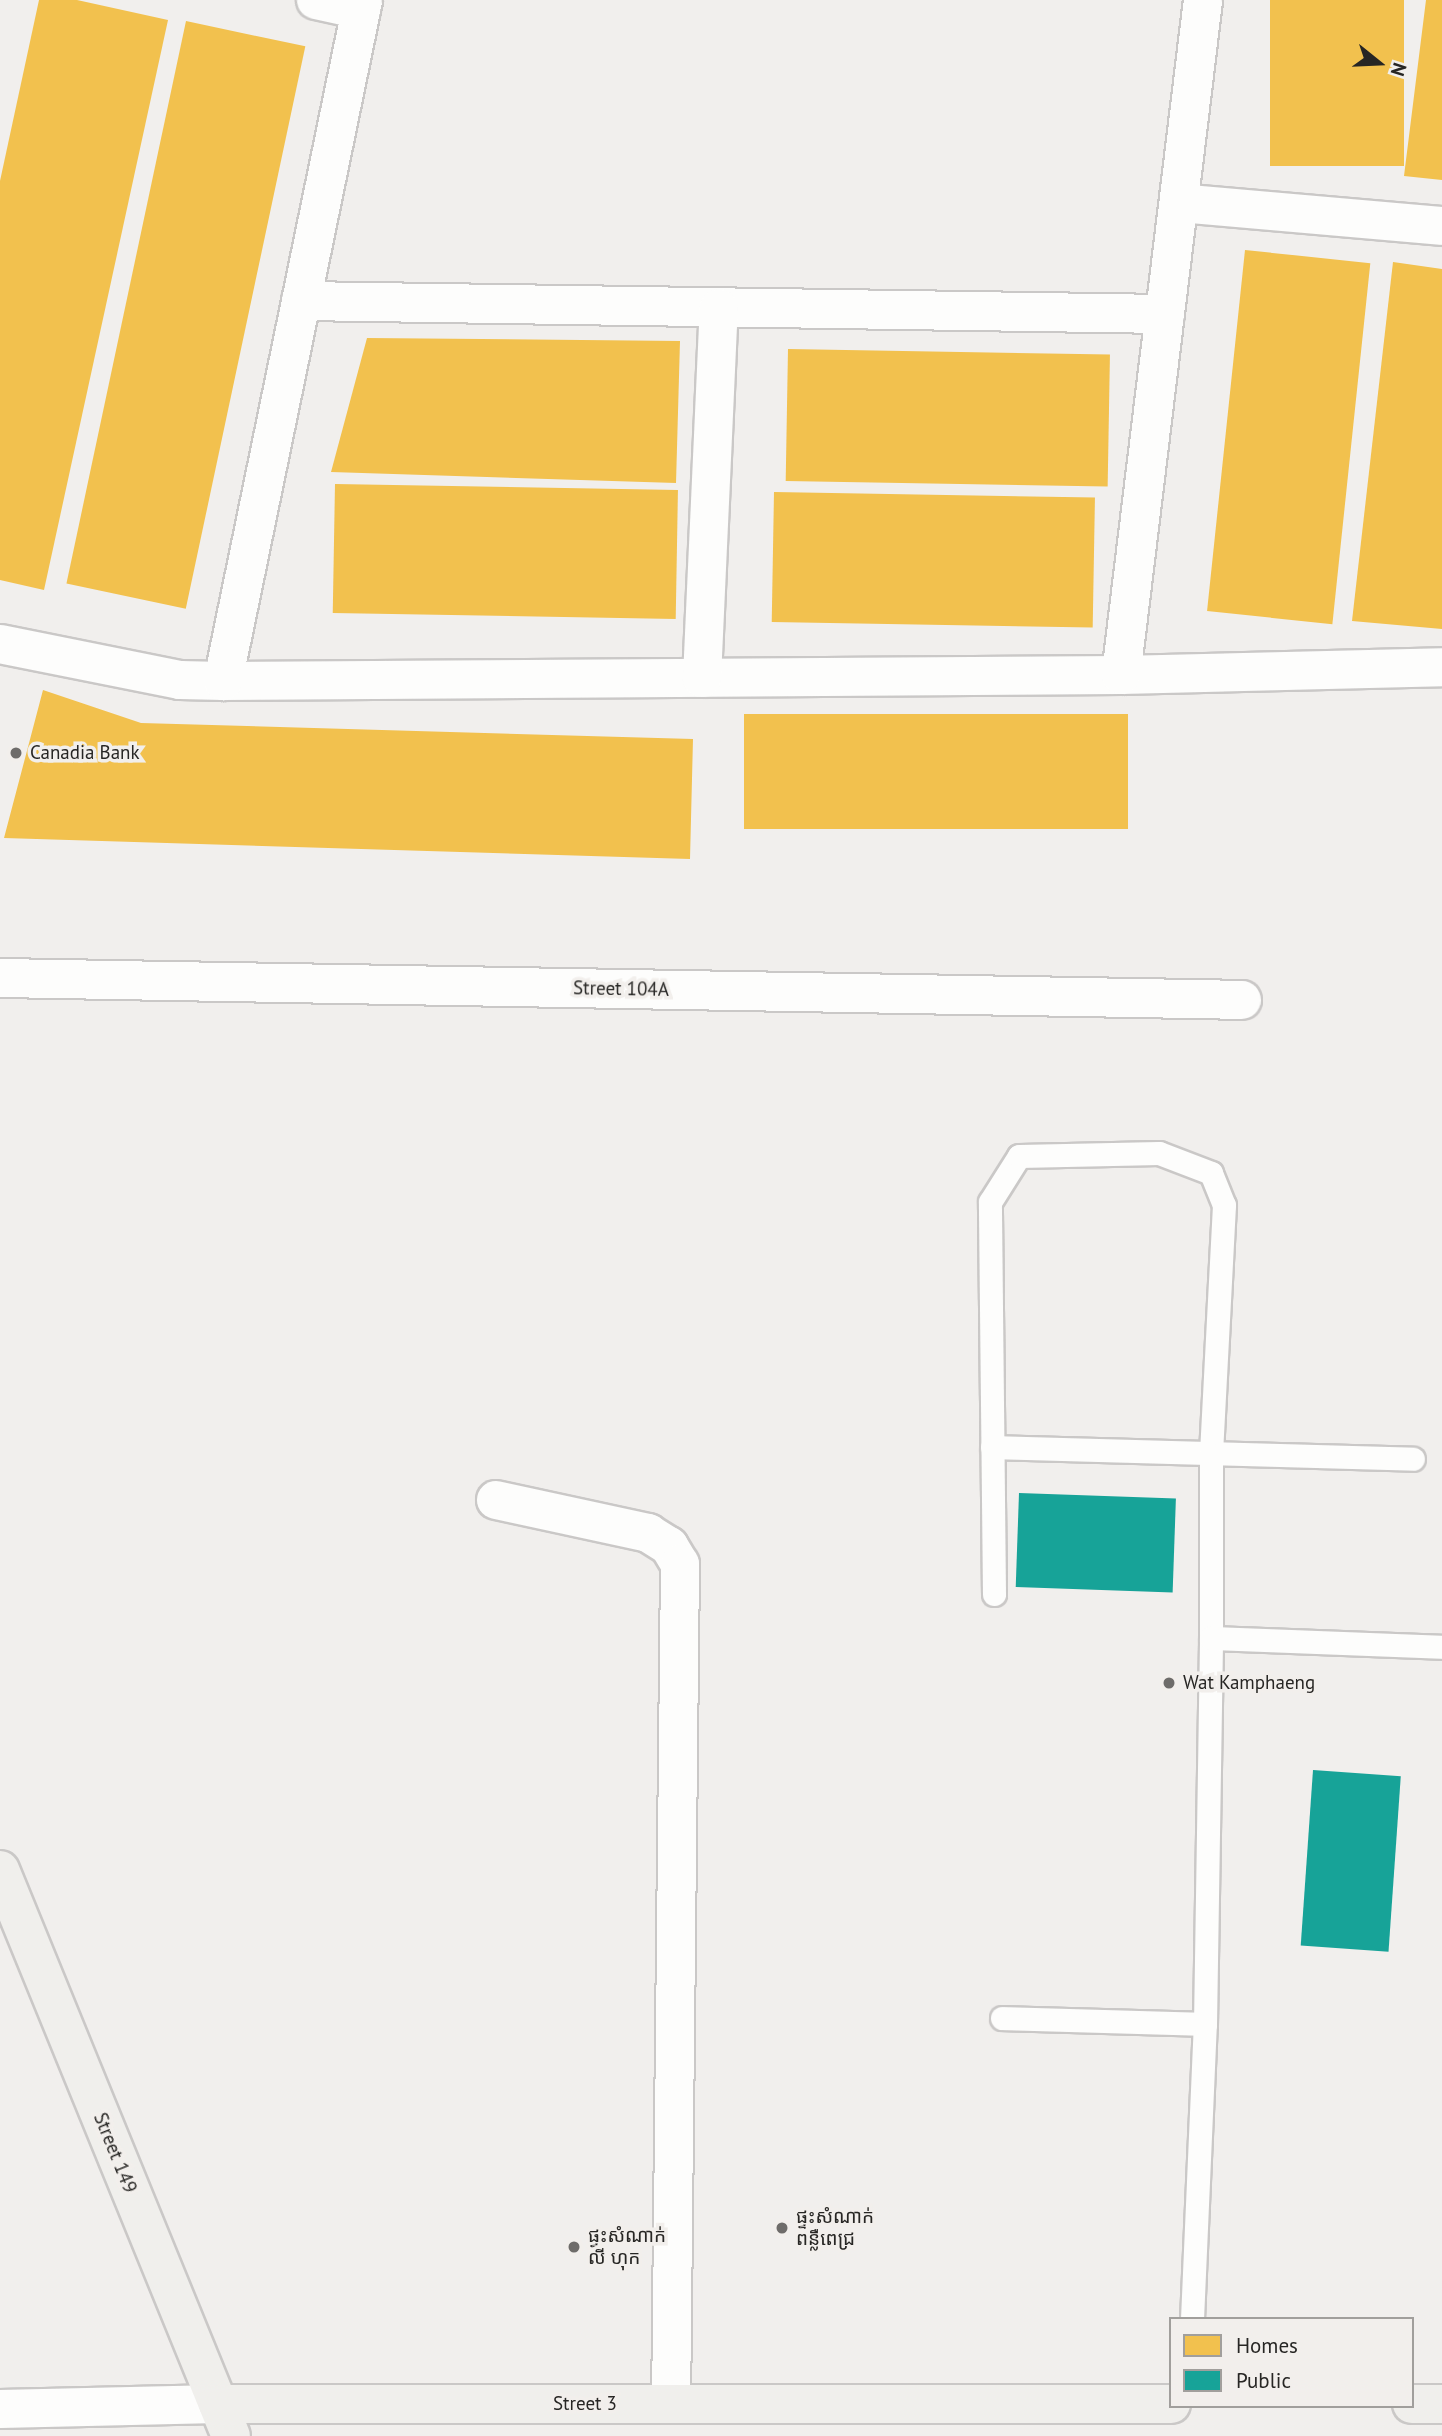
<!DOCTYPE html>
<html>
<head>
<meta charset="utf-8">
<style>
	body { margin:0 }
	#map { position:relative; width:1442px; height:2436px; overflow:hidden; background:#f1efed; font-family:"PT Sans","Noto Sans Khmer",sans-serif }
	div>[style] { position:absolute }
	.homes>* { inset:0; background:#f2c14e; transform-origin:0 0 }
	.public>* { inset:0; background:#17a398; transform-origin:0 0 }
	.roads { filter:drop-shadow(2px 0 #cac8c7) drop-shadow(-2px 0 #cac8c7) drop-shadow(0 2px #cac8c7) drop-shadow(0 -2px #cac8c7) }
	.lane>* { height:23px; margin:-11.5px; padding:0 11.5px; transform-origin:11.5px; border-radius:11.5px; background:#fdfdfc }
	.street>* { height:38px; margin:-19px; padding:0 19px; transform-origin:19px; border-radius:19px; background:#fdfdfc }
	.secondary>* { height:38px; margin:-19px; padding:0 19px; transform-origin:19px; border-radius:19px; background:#f0efec }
	.dots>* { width:19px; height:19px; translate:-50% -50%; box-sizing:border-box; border:4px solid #f2efec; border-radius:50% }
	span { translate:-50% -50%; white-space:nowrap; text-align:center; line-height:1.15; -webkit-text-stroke:7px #f2efec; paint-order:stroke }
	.poi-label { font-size:19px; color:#272624 }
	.left { translate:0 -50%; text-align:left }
	.street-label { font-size:19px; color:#272624 }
	.legend { position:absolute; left:1169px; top:2317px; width:245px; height:91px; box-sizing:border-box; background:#f2efec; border:2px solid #a19f9c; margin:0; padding:9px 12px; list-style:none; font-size:21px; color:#272624 }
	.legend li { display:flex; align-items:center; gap:14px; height:35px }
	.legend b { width:35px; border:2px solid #a19f9c }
	.north { position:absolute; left:1344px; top:28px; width:70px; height:70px; -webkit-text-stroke:5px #f2efec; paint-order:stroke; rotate:108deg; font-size:19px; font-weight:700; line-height:28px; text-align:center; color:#272624 }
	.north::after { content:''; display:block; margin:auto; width:24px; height:32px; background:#272624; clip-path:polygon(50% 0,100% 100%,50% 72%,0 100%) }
</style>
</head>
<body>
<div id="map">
	<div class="homes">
		<i style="clip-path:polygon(39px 0,77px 0,168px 20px,44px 590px,0 580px,0 181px)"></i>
		<i style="left:1270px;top:0;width:134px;height:166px"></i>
		<i style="clip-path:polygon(1426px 0,1442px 0,1442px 180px,1404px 176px)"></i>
		<i style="left:186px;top:21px;width:122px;height:575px;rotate:12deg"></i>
		<i style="left:1245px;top:250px;width:126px;height:363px;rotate:6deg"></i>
		<i style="clip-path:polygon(1393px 262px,1442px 269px,1442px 629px,1352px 621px)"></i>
		<i style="clip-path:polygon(367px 338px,680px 341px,676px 483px,331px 472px)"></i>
		<i style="left:788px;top:349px;width:322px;height:132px;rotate:1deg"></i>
		<i style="left:335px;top:484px;width:343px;height:129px;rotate:1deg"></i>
		<i style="left:774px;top:492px;width:321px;height:130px;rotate:1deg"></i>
		<i style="clip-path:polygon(43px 690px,141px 723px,693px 739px,690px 859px,4px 838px)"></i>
		<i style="left:744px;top:714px;width:384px;height:115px"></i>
	</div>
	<div class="public">
		<i style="left:1019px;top:1493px;width:157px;height:94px;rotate:2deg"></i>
		<i style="left:1313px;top:1770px;width:88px;height:176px;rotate:4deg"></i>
	</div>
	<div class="roads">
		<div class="lane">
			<i style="left:992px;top:1447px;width:421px;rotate:1.6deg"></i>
			<i style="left:994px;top:1594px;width:392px;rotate:-90.6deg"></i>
			<i style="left:990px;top:1202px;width:54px;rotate:-57.8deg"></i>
			<i style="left:1019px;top:1156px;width:140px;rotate:-1.2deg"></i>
			<i style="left:1159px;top:1153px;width:56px;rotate:21deg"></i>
			<i style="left:1211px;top:1173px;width:35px;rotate:68deg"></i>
			<i style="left:1224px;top:1205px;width:250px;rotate:93deg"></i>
			<i style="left:1211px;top:1455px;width:183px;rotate:90deg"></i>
			<i style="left:1002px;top:2018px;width:203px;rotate:1.7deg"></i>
			<i style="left:1192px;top:2319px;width:295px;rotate:-87.5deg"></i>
			<i style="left:1205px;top:2024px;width:386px;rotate:-89.1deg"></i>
			<i style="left:1211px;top:1638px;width:231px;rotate:2.2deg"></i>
		</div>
		<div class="street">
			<i style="left:316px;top:0;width:46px;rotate:12.5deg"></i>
			<i style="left:1179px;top:203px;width:264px;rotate:5deg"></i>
			<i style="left:301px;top:301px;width:864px;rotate:0.86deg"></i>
			<i style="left:0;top:644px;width:184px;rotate:11.3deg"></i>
			<i style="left:180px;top:680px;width:43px;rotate:1.3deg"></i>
			<i style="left:223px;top:681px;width:898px;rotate:-0.38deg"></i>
			<i style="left:1121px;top:675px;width:321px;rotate:-1.4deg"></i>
			<i style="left:1121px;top:675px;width:680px;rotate:-83.07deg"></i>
			<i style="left:702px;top:678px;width:370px;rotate:-87.4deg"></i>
			<i style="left:223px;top:681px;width:695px;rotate:-78.38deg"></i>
			<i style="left:0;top:978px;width:1242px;rotate:1.01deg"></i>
			<i style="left:496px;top:1500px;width:156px;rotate:12.2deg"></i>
			<i style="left:648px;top:1533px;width:25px;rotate:32deg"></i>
			<i style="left:669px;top:1546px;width:21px;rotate:59deg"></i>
			<i style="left:680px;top:1564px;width:840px;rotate:90.61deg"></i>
			<i style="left:0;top:2409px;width:218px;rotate:-1.3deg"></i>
		</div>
		<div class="secondary">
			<i style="left:0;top:1870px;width:611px;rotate:67.8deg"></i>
			<i style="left:218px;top:2404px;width:953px"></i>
			<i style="left:1412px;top:2404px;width:30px"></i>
		</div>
	</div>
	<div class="dots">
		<i style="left:16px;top:753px;background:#6e6c6a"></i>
		<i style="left:1169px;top:1683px;background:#6e6c6a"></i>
		<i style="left:782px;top:2228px;background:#6e6c6a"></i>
		<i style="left:574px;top:2247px;background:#6e6c6a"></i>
	</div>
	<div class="poi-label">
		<span class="left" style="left:30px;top:753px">Canadia Bank</span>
		<span class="left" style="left:1183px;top:1683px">Wat Kamphaeng</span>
		<span class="left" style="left:796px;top:2228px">ផ្ទះសំណាក់<br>ពន្លឺពេជ្រ</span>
		<span class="left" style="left:588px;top:2247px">ផ្ទះសំណាក់<br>លី ហុក</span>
	</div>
	<div class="street-label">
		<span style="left:621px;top:989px;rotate:1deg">Street 104A</span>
		<span style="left:115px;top:2153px;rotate:68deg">Street 149</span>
		<span style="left:585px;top:2404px">Street 3</span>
	</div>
	<ul class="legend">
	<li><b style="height:19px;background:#f2c14e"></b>Homes</li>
	<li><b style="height:19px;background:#17a398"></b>Public</li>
	</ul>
	<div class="north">N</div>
</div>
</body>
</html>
